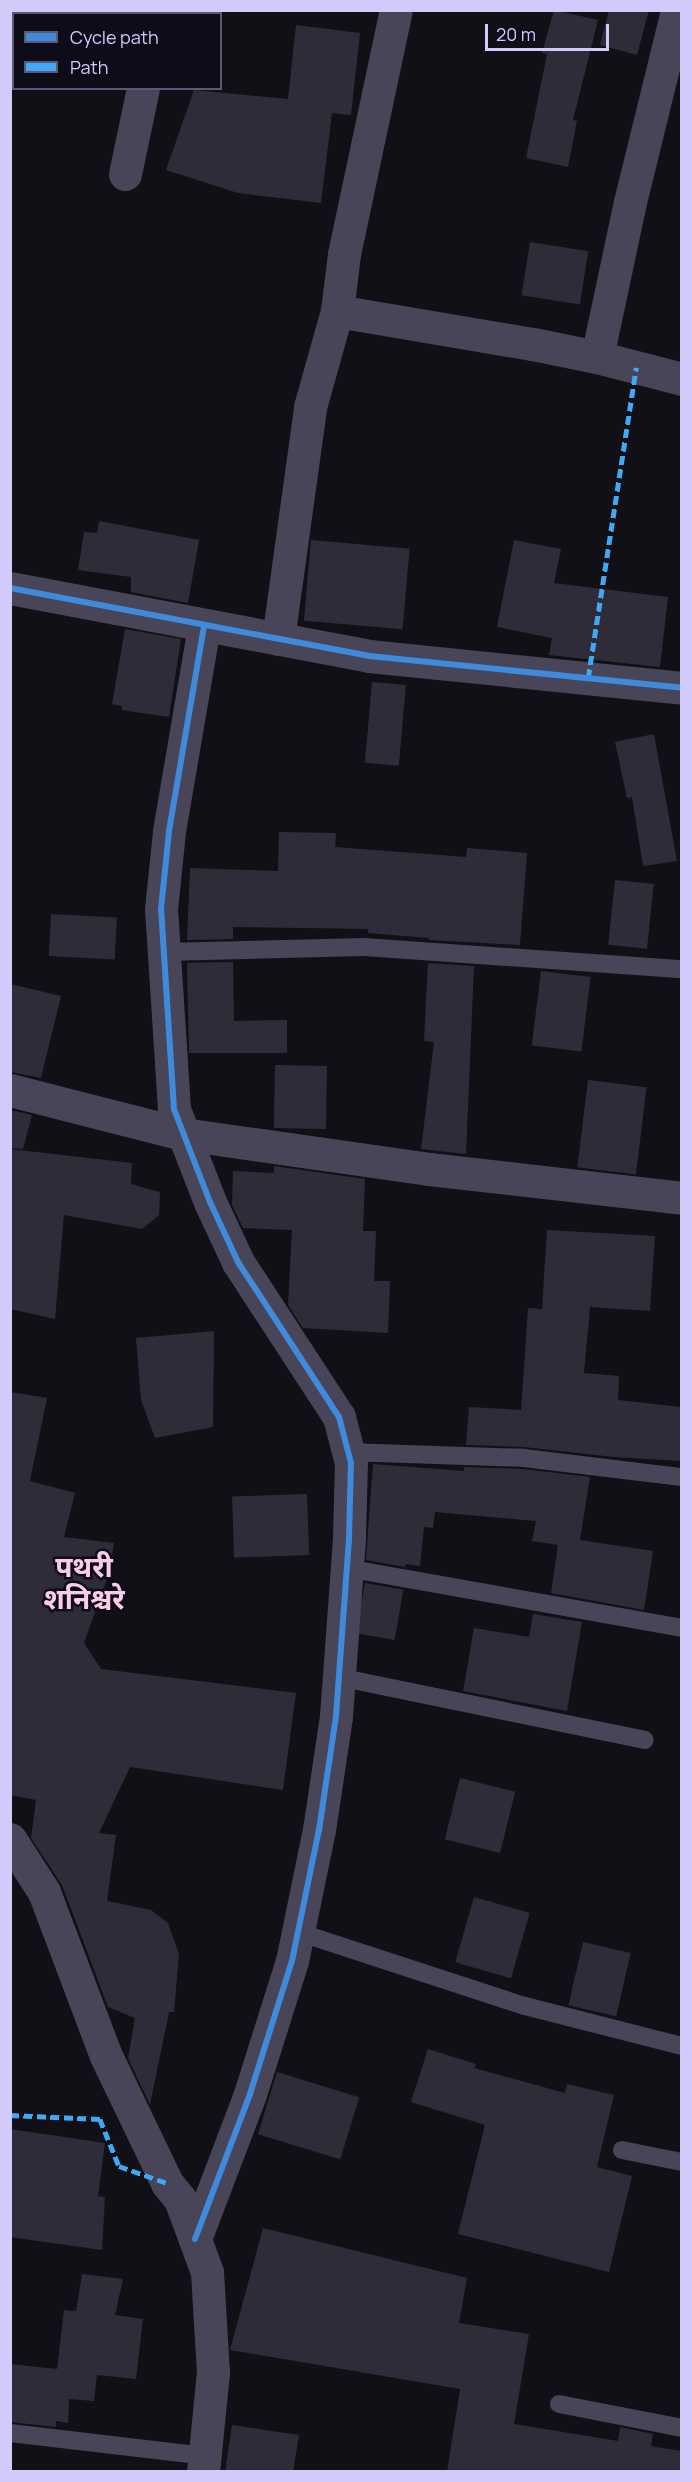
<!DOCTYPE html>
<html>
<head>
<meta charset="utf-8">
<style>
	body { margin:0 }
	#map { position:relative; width:692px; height:2482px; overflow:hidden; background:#111016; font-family:Manrope,"Noto Sans Devanagari",sans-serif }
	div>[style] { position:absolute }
	.building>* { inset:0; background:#2f2c3a; transform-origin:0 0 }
	.lane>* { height:18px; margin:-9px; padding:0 9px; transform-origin:9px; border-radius:9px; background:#474557 }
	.street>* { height:33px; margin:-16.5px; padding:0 16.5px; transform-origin:16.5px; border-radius:16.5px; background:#474557 }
	.quiet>* { height:4.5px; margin-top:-2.25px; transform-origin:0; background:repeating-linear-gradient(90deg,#3fa9f5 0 9px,transparent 0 13.5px) }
	.cycleway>* { height:6px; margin:-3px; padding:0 3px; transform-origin:3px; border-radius:3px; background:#408adc }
	span { translate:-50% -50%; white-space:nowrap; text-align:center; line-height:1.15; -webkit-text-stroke:5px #0f0c1a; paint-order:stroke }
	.town-label { font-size:28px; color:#fbcce8; font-weight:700 }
	.frame { position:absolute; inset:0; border:12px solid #d2cafb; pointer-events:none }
	.legend { position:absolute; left:12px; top:12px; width:210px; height:78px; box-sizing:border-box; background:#0f0c1a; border:2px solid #5d5874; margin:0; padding:8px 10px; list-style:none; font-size:18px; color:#d2cafb }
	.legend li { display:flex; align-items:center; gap:12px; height:30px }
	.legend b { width:30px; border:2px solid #5d5874 }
	.scale { position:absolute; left:485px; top:24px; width:124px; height:27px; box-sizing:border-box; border:3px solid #d2cafb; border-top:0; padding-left:8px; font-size:18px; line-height:21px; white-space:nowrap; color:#d2cafb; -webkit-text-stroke:4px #0f0c1a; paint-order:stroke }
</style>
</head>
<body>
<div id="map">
	<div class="building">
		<i style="clip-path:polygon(554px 10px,598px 20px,573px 120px,577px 121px,568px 167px,526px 158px,547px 54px,542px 53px)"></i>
		<i style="clip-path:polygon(609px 10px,649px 10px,637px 55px,600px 45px)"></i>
		<i style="clip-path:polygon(296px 25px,360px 33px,351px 115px,332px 113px,321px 203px,238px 193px,166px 170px,194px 90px,288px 99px)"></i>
		<i style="left:530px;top:242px;width:59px;height:54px;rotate:9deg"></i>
		<i style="clip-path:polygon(99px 521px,199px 540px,188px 603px,131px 592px,131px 577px,78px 570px,84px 532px,97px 533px)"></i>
		<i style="left:311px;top:540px;width:99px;height:81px;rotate:5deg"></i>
		<i style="clip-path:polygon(514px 540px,561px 549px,554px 583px,668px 597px,660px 667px,549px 655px,552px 638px,497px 627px)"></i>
		<i style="clip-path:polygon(125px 629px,181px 639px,169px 717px,122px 710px,122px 706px,112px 704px)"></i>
		<i style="left:372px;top:682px;width:34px;height:81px;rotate:5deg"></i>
		<i style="clip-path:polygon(654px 734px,677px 861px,643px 866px,632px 797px,627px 798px,615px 742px)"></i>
		<i style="clip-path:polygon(279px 832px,336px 833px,335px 847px,466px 857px,467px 848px,527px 853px,520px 945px,429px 940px,429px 938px,368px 933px,368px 929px,233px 927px,233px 939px,187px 940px,190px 868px,278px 871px)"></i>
		<i style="left:615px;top:880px;width:39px;height:65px;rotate:6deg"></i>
		<i style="left:51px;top:914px;width:66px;height:42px;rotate:3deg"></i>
		<i style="clip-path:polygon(233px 962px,234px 1021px,287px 1020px,287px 1053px,189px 1053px,187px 963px)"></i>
		<i style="clip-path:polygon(428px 963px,474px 966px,466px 1154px,421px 1149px,434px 1042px,424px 1041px)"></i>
		<i style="left:541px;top:971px;width:50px;height:75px;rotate:7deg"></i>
		<i style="clip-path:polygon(10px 984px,61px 996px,41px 1078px,11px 1072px)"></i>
		<i style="left:275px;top:1065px;width:52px;height:63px;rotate:1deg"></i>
		<i style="left:588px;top:1080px;width:59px;height:88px;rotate:7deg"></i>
		<i style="clip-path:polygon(11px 1110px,32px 1115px,23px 1149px,11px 1148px)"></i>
		<i style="clip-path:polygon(10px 1149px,132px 1163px,131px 1184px,160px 1192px,159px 1215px,142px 1229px,64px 1215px,55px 1319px,10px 1309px)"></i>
		<i style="clip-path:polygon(274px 1166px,365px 1179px,363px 1231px,376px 1231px,374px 1281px,390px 1281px,388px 1333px,303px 1328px,288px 1305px,292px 1230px,243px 1228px,232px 1205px,233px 1171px,274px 1173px)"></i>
		<i style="clip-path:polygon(547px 1230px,655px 1236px,650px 1311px,590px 1307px,584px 1373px,619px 1376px,618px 1400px,681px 1407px,681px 1461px,614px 1457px,524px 1447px,466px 1445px,469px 1407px,521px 1410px,528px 1308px,542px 1309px)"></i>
		<i style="clip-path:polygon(214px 1331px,213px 1427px,155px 1438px,141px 1400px,136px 1338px)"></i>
		<i style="clip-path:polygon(10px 1392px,47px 1398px,30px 1481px,75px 1493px,64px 1537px,114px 1543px,109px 1573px,84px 1643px,101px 1669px,296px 1693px,283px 1790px,130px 1767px,99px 1833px,116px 1835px,107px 1901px,151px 1910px,168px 1923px,179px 1954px,174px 2012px,169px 2012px,150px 2105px,128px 2058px,135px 2018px,108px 2007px,62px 1885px,31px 1838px,36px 1800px,10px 1795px)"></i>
		<i style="clip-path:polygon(373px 1464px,464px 1471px,464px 1467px,523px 1469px,590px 1477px,580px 1540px,653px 1551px,644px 1610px,551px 1593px,558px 1545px,532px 1541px,536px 1521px,435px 1512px,433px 1528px,424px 1527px,420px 1566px,405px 1564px,405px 1567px,366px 1560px)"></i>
		<i style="left:307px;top:1494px;width:61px;height:75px;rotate:88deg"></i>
		<i style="left:365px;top:1583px;width:39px;height:51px;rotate:10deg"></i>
		<i style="clip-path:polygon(533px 1614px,582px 1622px,567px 1711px,463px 1691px,474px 1628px,529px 1637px)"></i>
		<i style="left:460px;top:1778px;width:57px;height:63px;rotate:14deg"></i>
		<i style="left:474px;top:1897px;width:58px;height:68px;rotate:16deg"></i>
		<i style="left:583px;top:1942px;width:49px;height:65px;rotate:13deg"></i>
		<i style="clip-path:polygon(428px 2049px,476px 2064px,474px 2068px,565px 2093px,567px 2084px,614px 2095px,597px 2167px,632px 2176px,609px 2272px,458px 2234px,485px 2125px,411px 2102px)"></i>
		<i style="left:277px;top:2072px;width:86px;height:65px;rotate:17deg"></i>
		<i style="clip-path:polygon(10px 2129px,105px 2143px,98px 2196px,105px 2197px,102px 2250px,10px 2237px)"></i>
		<i style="clip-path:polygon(263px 2228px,467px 2278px,459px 2323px,529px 2334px,514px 2424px,618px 2441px,620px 2427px,653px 2434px,651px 2446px,681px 2451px,681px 2472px,447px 2472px,460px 2389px,230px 2350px)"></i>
		<i style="clip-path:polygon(82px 2274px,123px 2279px,115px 2315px,143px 2319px,136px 2379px,97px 2375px,94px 2401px,69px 2399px,68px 2423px,56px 2421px,56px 2427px,10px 2422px,10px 2364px,57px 2369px,64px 2310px,76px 2311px)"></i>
		<i style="clip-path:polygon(232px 2425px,299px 2435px,293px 2472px,225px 2472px)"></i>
	</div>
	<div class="lane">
		<i style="left:164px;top:952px;width:200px;rotate:-1.4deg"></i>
		<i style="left:364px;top:947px;width:319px;rotate:4deg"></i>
		<i style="left:347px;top:1452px;width:177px;rotate:1.9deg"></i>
		<i style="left:524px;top:1458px;width:159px;rotate:6.9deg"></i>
		<i style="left:346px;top:1568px;width:341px;rotate:10.1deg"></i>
		<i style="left:338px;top:1677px;width:313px;rotate:11.6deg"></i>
		<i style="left:298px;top:1932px;width:239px;rotate:18.1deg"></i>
		<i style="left:525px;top:2006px;width:162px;rotate:14.3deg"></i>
		<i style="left:622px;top:2150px;width:61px;rotate:11.3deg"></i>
		<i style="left:559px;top:2404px;width:125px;rotate:11deg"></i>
		<i style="left:10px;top:2433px;width:196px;rotate:6.7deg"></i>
	</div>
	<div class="street">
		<i style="left:159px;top:14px;width:4px;rotate:-90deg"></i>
		<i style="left:125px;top:174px;width:88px;rotate:-78.2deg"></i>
		<i style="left:337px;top:311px;width:199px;rotate:9.6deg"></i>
		<i style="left:533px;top:344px;width:65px;rotate:11.5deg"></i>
		<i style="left:597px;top:357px;width:88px;rotate:14.5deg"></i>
		<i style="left:597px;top:357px;width:158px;rotate:-78deg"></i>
		<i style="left:630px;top:202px;width:198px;rotate:-76.2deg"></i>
		<i style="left:10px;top:588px;width:365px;rotate:10.7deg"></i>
		<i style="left:369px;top:656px;width:315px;rotate:5.8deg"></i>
		<i style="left:278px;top:639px;width:234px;rotate:-82.1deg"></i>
		<i style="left:310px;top:407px;width:100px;rotate:-74.3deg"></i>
		<i style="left:337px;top:311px;width:57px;rotate:-83deg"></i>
		<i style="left:344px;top:254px;width:249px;rotate:-78deg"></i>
		<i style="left:10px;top:1090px;width:179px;rotate:14.3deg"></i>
		<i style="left:183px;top:1134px;width:248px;rotate:8.1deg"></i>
		<i style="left:429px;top:1169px;width:255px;rotate:6.5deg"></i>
		<i style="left:10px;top:1839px;width:63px;rotate:57.3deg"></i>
		<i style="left:44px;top:1892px;width:175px;rotate:69.3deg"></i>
		<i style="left:106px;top:2056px;width:141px;rotate:64.3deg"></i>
		<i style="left:167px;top:2183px;width:21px;rotate:51deg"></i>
		<i style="left:180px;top:2199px;width:78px;rotate:69.7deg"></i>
		<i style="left:207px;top:2272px;width:100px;rotate:86.6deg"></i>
		<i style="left:213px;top:2372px;width:100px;rotate:95.7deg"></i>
		<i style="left:195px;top:2239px;width:155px;rotate:-69.2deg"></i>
		<i style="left:250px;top:2094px;width:139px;rotate:-72.5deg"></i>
		<i style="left:292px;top:1961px;width:134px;rotate:-78.4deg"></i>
		<i style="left:319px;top:1830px;width:115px;rotate:-81.5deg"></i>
		<i style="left:336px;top:1716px;width:179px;rotate:-85.8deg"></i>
		<i style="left:349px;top:1537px;width:74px;rotate:-88.5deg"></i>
		<i style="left:351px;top:1463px;width:48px;rotate:-104.6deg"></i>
		<i style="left:339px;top:1417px;width:185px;rotate:-123.1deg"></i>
		<i style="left:238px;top:1262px;width:66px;rotate:-115deg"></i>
		<i style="left:210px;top:1202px;width:100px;rotate:-111.2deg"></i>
		<i style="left:174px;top:1109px;width:200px;rotate:-93.7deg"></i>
		<i style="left:161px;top:909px;width:78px;rotate:-84.1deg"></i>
		<i style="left:169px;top:831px;width:208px;rotate:-80.3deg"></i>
	</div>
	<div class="quiet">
		<i style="left:588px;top:678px;width:314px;rotate:-81.2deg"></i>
		<i style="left:10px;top:2115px;width:90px;rotate:2.5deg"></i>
		<i style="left:100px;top:2119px;width:51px;rotate:68deg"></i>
		<i style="left:119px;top:2166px;width:51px;rotate:19.5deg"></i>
	</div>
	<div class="cycleway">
		<i style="left:10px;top:588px;width:365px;rotate:10.7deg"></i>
		<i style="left:369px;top:656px;width:315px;rotate:5.8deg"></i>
		<i style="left:195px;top:2239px;width:155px;rotate:-69.2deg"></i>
		<i style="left:250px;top:2094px;width:139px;rotate:-72.5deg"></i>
		<i style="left:292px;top:1961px;width:134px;rotate:-78.4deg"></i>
		<i style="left:319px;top:1830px;width:115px;rotate:-81.5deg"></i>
		<i style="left:336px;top:1716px;width:179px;rotate:-85.8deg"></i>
		<i style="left:349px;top:1537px;width:74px;rotate:-88.5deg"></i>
		<i style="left:351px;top:1463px;width:48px;rotate:-104.6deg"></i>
		<i style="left:339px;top:1417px;width:185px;rotate:-123.1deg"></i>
		<i style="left:238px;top:1262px;width:66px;rotate:-115deg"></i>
		<i style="left:210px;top:1202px;width:100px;rotate:-111.2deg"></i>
		<i style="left:174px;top:1109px;width:200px;rotate:-93.7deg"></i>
		<i style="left:161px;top:909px;width:78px;rotate:-84.1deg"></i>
		<i style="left:169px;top:831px;width:208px;rotate:-80.3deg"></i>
	</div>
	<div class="town-label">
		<span style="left:84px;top:1582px">पथरी<br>शनिश्चरे</span>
	</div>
	<div class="frame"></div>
	<ul class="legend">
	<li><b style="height:8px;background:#408adc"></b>Cycle path</li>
	<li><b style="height:8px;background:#3fa9f5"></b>Path</li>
	</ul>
	<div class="scale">20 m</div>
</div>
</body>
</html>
